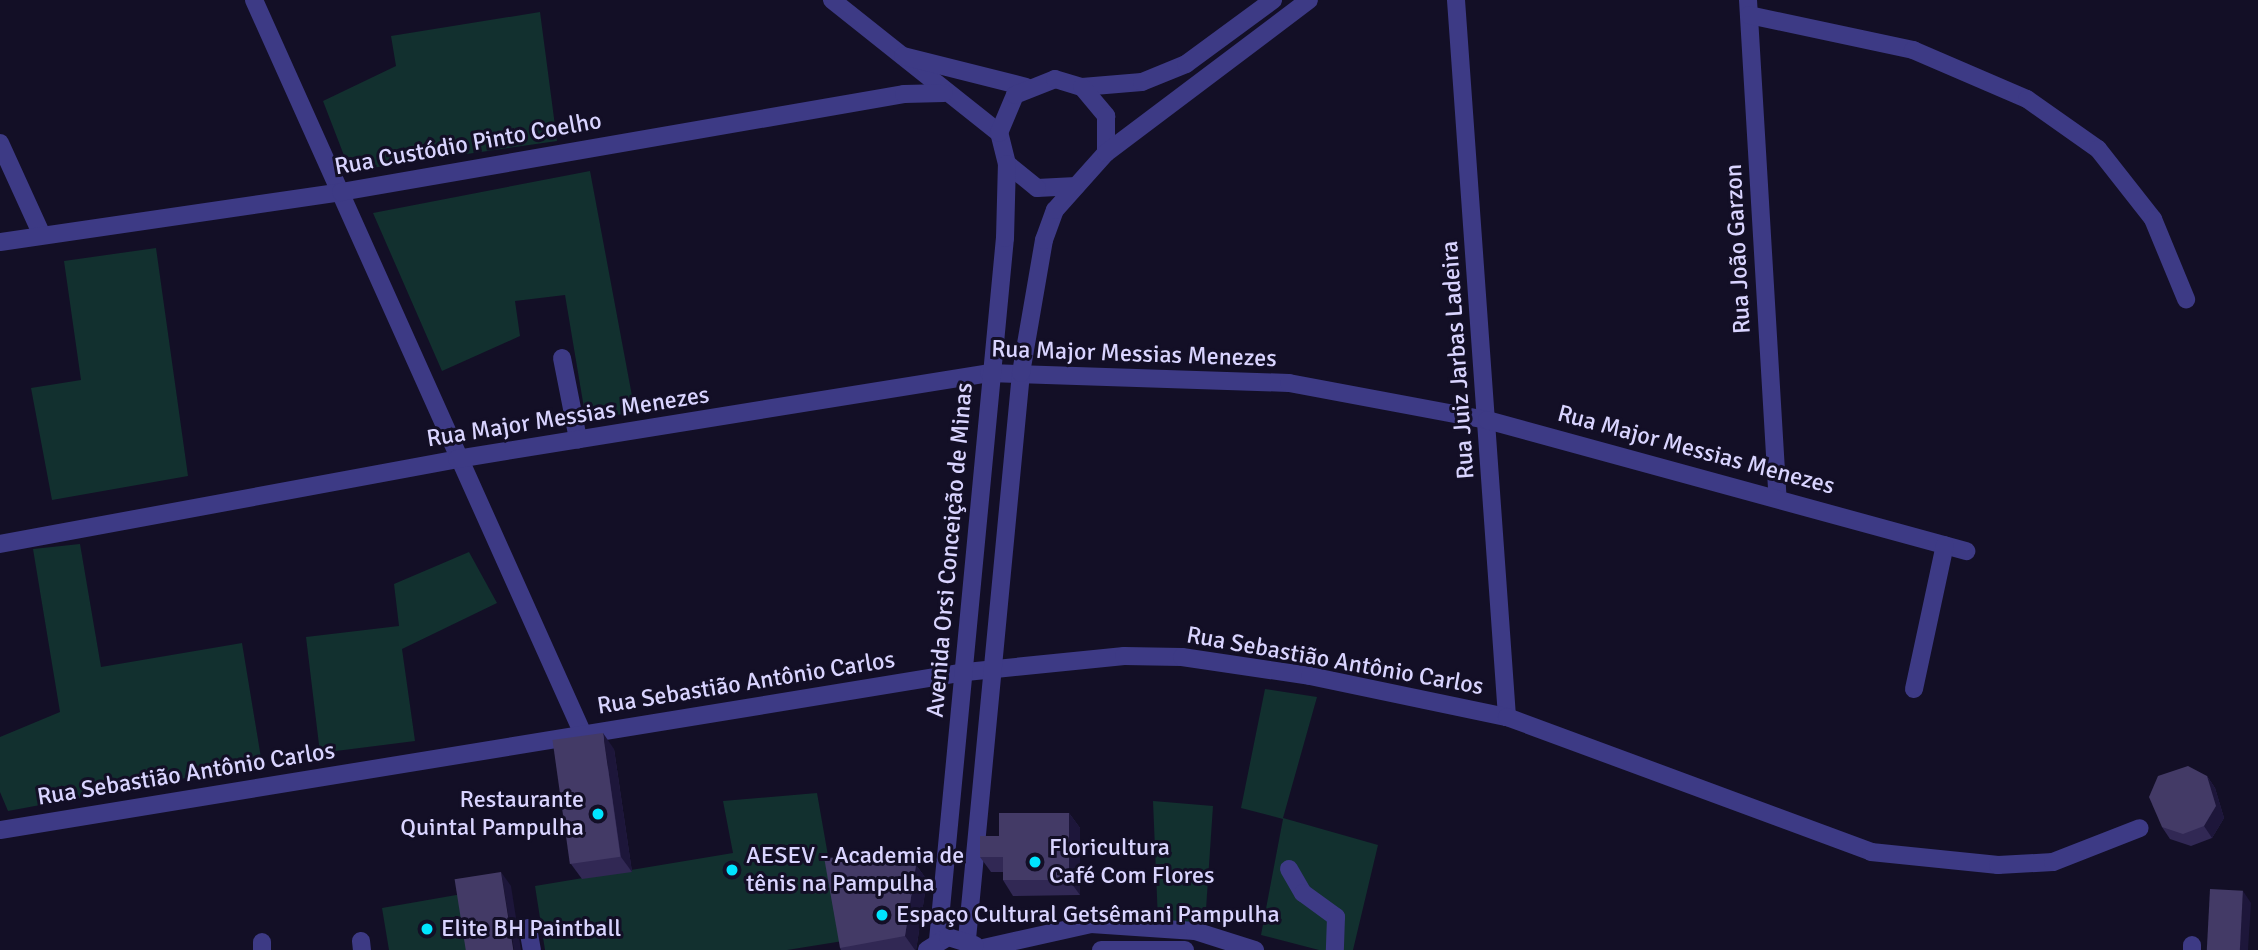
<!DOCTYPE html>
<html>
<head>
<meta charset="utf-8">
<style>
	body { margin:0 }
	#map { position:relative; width:2258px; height:950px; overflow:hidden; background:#130f26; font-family:Signika,sans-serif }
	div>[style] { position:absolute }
	.green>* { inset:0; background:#12302f }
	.minor>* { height:18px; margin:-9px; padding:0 9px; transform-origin:9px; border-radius:9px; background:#3d3a85 }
	.wall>* { inset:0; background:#312854 }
	.shaded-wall>* { inset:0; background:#1d163a }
	.building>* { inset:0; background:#433a66; transform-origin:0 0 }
	.dots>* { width:19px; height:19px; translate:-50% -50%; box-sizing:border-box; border:4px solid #130f26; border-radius:50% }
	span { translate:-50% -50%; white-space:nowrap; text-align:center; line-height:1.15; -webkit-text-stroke:6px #130f26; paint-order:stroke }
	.street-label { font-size:24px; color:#d9d4ff }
	.poi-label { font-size:24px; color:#d9d4ff }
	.right { translate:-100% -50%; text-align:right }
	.left { translate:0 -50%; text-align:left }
</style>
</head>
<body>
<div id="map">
	<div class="green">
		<i style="clip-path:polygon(540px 12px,557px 141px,350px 171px,323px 101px,396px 66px,391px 36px)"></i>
		<i style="clip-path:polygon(590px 171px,635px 412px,586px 420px,565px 295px,515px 301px,520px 336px,442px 371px,373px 213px)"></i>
		<i style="clip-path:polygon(156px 248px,188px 476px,52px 500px,31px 388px,81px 380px,64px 261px)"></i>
		<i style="clip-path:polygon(80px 544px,101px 667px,242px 643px,262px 764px,8px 811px,0 792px,0 737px,60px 712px,33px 549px)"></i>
		<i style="clip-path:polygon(469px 552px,497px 603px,402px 649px,415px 741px,320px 753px,306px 637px,399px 626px,394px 584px)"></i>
		<i style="clip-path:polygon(1265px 689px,1317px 697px,1283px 818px,1378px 845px,1353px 950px,1319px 950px,1261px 935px,1283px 819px,1241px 808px)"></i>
		<i style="clip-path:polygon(817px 793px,843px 941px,787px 950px,545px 950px,535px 886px,733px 853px,723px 801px)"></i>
		<i style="clip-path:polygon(1153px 801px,1213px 806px,1205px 924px,1158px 921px)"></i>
		<i style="clip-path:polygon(462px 894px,471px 950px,389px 950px,382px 908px)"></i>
	</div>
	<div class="minor">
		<i style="left:254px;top:0;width:804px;rotate:65.86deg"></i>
		<i style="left:832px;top:0;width:213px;rotate:38.5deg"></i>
		<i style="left:1456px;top:0;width:719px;rotate:85.93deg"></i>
		<i style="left:1748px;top:0;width:496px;rotate:86.6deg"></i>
		<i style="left:1749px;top:15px;width:168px;rotate:12deg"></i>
		<i style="left:1913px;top:50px;width:124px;rotate:23.3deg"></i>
		<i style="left:2027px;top:99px;width:87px;rotate:35.2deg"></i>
		<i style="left:2098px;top:149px;width:89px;rotate:51.8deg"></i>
		<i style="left:2153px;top:219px;width:87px;rotate:67.6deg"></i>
		<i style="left:903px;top:56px;width:127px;rotate:14.1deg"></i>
		<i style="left:1082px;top:87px;width:60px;rotate:-4.8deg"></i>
		<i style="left:1142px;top:82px;width:48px;rotate:-22.2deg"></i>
		<i style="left:1186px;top:64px;width:108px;rotate:-36.3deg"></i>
		<i style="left:0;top:143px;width:101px;rotate:65.5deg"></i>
		<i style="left:1076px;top:186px;width:39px;rotate:177deg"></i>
		<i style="left:1037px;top:188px;width:38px;rotate:-141deg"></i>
		<i style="left:1007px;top:164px;width:32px;rotate:-104deg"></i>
		<i style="left:999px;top:133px;width:41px;rotate:-67.2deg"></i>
		<i style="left:1015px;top:95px;width:43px;rotate:-21.8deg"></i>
		<i style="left:1055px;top:79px;width:28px;rotate:17deg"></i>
		<i style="left:1082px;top:87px;width:38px;rotate:50deg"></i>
		<i style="left:1106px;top:116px;width:37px;rotate:90deg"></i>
		<i style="left:0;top:242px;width:345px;rotate:-8.3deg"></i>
		<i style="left:341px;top:192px;width:571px;rotate:-9.87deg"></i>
		<i style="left:904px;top:94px;width:40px;rotate:-1.4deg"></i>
		<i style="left:562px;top:358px;width:83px;rotate:78.8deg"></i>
		<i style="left:0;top:544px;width:465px;rotate:-10.5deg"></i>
		<i style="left:457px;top:459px;width:539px;rotate:-9.18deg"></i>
		<i style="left:989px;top:373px;width:300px;rotate:1.9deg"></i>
		<i style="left:1289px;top:383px;width:201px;rotate:10.6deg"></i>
		<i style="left:1487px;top:420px;width:497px;rotate:15.3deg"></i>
		<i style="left:1914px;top:689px;width:147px;rotate:-77.9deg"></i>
		<i style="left:0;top:830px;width:979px;rotate:-9.29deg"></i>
		<i style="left:966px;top:672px;width:159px;rotate:-5.8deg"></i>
		<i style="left:1124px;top:656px;width:58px;rotate:1deg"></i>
		<i style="left:1182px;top:657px;width:129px;rotate:8.4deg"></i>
		<i style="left:1310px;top:676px;width:201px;rotate:11.8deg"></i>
		<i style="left:1507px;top:717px;width:388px;rotate:20.3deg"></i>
		<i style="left:1871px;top:852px;width:128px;rotate:5.8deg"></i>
		<i style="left:1998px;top:865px;width:55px;rotate:-3.1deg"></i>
		<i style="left:2053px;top:862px;width:93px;rotate:-21.3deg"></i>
		<i style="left:1289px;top:869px;width:28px;rotate:60deg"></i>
		<i style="left:1303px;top:893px;width:41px;rotate:36deg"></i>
		<i style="left:1336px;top:917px;width:33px;rotate:92deg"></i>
		<i style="left:528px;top:928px;width:22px;rotate:80deg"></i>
		<i style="left:967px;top:939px;width:569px;rotate:-84.55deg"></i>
		<i style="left:1021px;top:373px;width:135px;rotate:-80.2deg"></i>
		<i style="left:1044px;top:240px;width:32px;rotate:-70deg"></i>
		<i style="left:1055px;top:210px;width:76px;rotate:-48.2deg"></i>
		<i style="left:1106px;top:153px;width:254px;rotate:-37deg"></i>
		<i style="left:938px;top:940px;width:705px;rotate:-84.55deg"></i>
		<i style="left:1005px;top:238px;width:74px;rotate:-88.5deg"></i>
		<i style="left:361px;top:941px;width:9px;rotate:84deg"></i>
		<i style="left:979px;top:949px;width:115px;rotate:-12.6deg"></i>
		<i style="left:1091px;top:924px;width:104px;rotate:3.9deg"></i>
		<i style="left:1195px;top:931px;width:63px;rotate:17.6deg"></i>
		<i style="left:262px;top:950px;width:8px;rotate:-90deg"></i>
		<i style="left:927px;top:950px;width:25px;rotate:-32deg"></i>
		<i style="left:948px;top:937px;width:28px;rotate:17deg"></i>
		<i style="left:1101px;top:950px;width:84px"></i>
		<i style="left:2192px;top:950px;width:5px;rotate:-90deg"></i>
	</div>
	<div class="wall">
		<i style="clip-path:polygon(614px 749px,632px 872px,582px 879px,571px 864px)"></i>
		<i style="clip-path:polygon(2207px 776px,2215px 788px,2224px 818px,2212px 838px,2191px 846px,2170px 839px,2162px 827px)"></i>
		<i style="clip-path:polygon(1069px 813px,1080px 828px,1080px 895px,1013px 896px,1003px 880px,1003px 872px,991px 872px,980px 857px,999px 836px)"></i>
		<i style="clip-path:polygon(916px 865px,927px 880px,916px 950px,841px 950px,840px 948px)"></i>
	</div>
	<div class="shaded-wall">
		<i style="clip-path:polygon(603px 733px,614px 749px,632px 872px,621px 857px)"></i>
		<i style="clip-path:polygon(2207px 776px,2215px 788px,2224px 818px,2212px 838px,2204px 826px)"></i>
		<i style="clip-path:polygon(1069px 813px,1080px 828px,1080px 895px,1069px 880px)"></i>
		<i style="clip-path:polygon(916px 865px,927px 880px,916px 950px,915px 950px,905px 936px)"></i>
		<i style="clip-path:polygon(501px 872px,511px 886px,521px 950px,514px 950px)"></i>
		<i style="clip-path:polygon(2243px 891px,2251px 903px,2248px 950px,2239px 950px)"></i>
	</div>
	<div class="building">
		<i style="left:603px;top:733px;width:125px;height:51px;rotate:82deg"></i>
		<i style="clip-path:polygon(2188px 766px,2207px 776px,2216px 806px,2204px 826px,2183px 834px,2162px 827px,2149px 797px,2158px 776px)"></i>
		<i style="clip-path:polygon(999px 813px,1069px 813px,1069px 880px,1003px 880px,1003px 857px,980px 857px,980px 836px,999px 836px)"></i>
		<i style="clip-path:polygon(824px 857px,916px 865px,905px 936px,840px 948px)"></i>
		<i style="left:501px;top:872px;width:79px;height:47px;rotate:81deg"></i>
		<i style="left:2210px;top:889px;width:33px;height:61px;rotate:3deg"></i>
	</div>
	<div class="dots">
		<i style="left:598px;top:814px;background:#00e5ff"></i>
		<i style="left:1035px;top:862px;background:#00e5ff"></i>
		<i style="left:732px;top:870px;background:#00e5ff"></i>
		<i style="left:882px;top:915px;background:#00e5ff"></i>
		<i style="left:427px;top:929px;background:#00e5ff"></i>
	</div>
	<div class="street-label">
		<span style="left:468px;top:144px;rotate:-10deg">Rua Custódio Pinto Coelho</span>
		<span style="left:1738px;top:249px;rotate:-93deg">Rua João Garzon</span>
		<span style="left:1134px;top:354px;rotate:2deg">Rua Major Messias Menezes</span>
		<span style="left:1458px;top:360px;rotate:-94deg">Rua Juiz Jarbas Ladeira</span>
		<span style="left:568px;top:417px;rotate:-9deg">Rua Major Messias Menezes</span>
		<span style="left:1696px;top:450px;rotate:15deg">Rua Major Messias Menezes</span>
		<span style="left:950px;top:550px;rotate:-85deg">Avenida Orsi Conceição de Minas</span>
		<span style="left:1335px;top:661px;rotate:10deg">Rua Sebastião Antônio Carlos</span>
		<span style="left:746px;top:683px;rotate:-9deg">Rua Sebastião Antônio Carlos</span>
		<span style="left:186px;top:774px;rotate:-9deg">Rua Sebastião Antônio Carlos</span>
	</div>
	<div class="poi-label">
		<span class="right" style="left:584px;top:814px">Restaurante<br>Quintal Pampulha</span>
		<span class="left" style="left:1049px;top:862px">Floricultura<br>Café Com Flores</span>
		<span class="left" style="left:746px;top:870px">AESEV - Academia de<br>tênis na Pampulha</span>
		<span class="left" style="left:896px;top:915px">Espaço Cultural Getsêmani Pampulha</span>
		<span class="left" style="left:441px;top:929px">Elite BH Paintball</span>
	</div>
</div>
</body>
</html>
